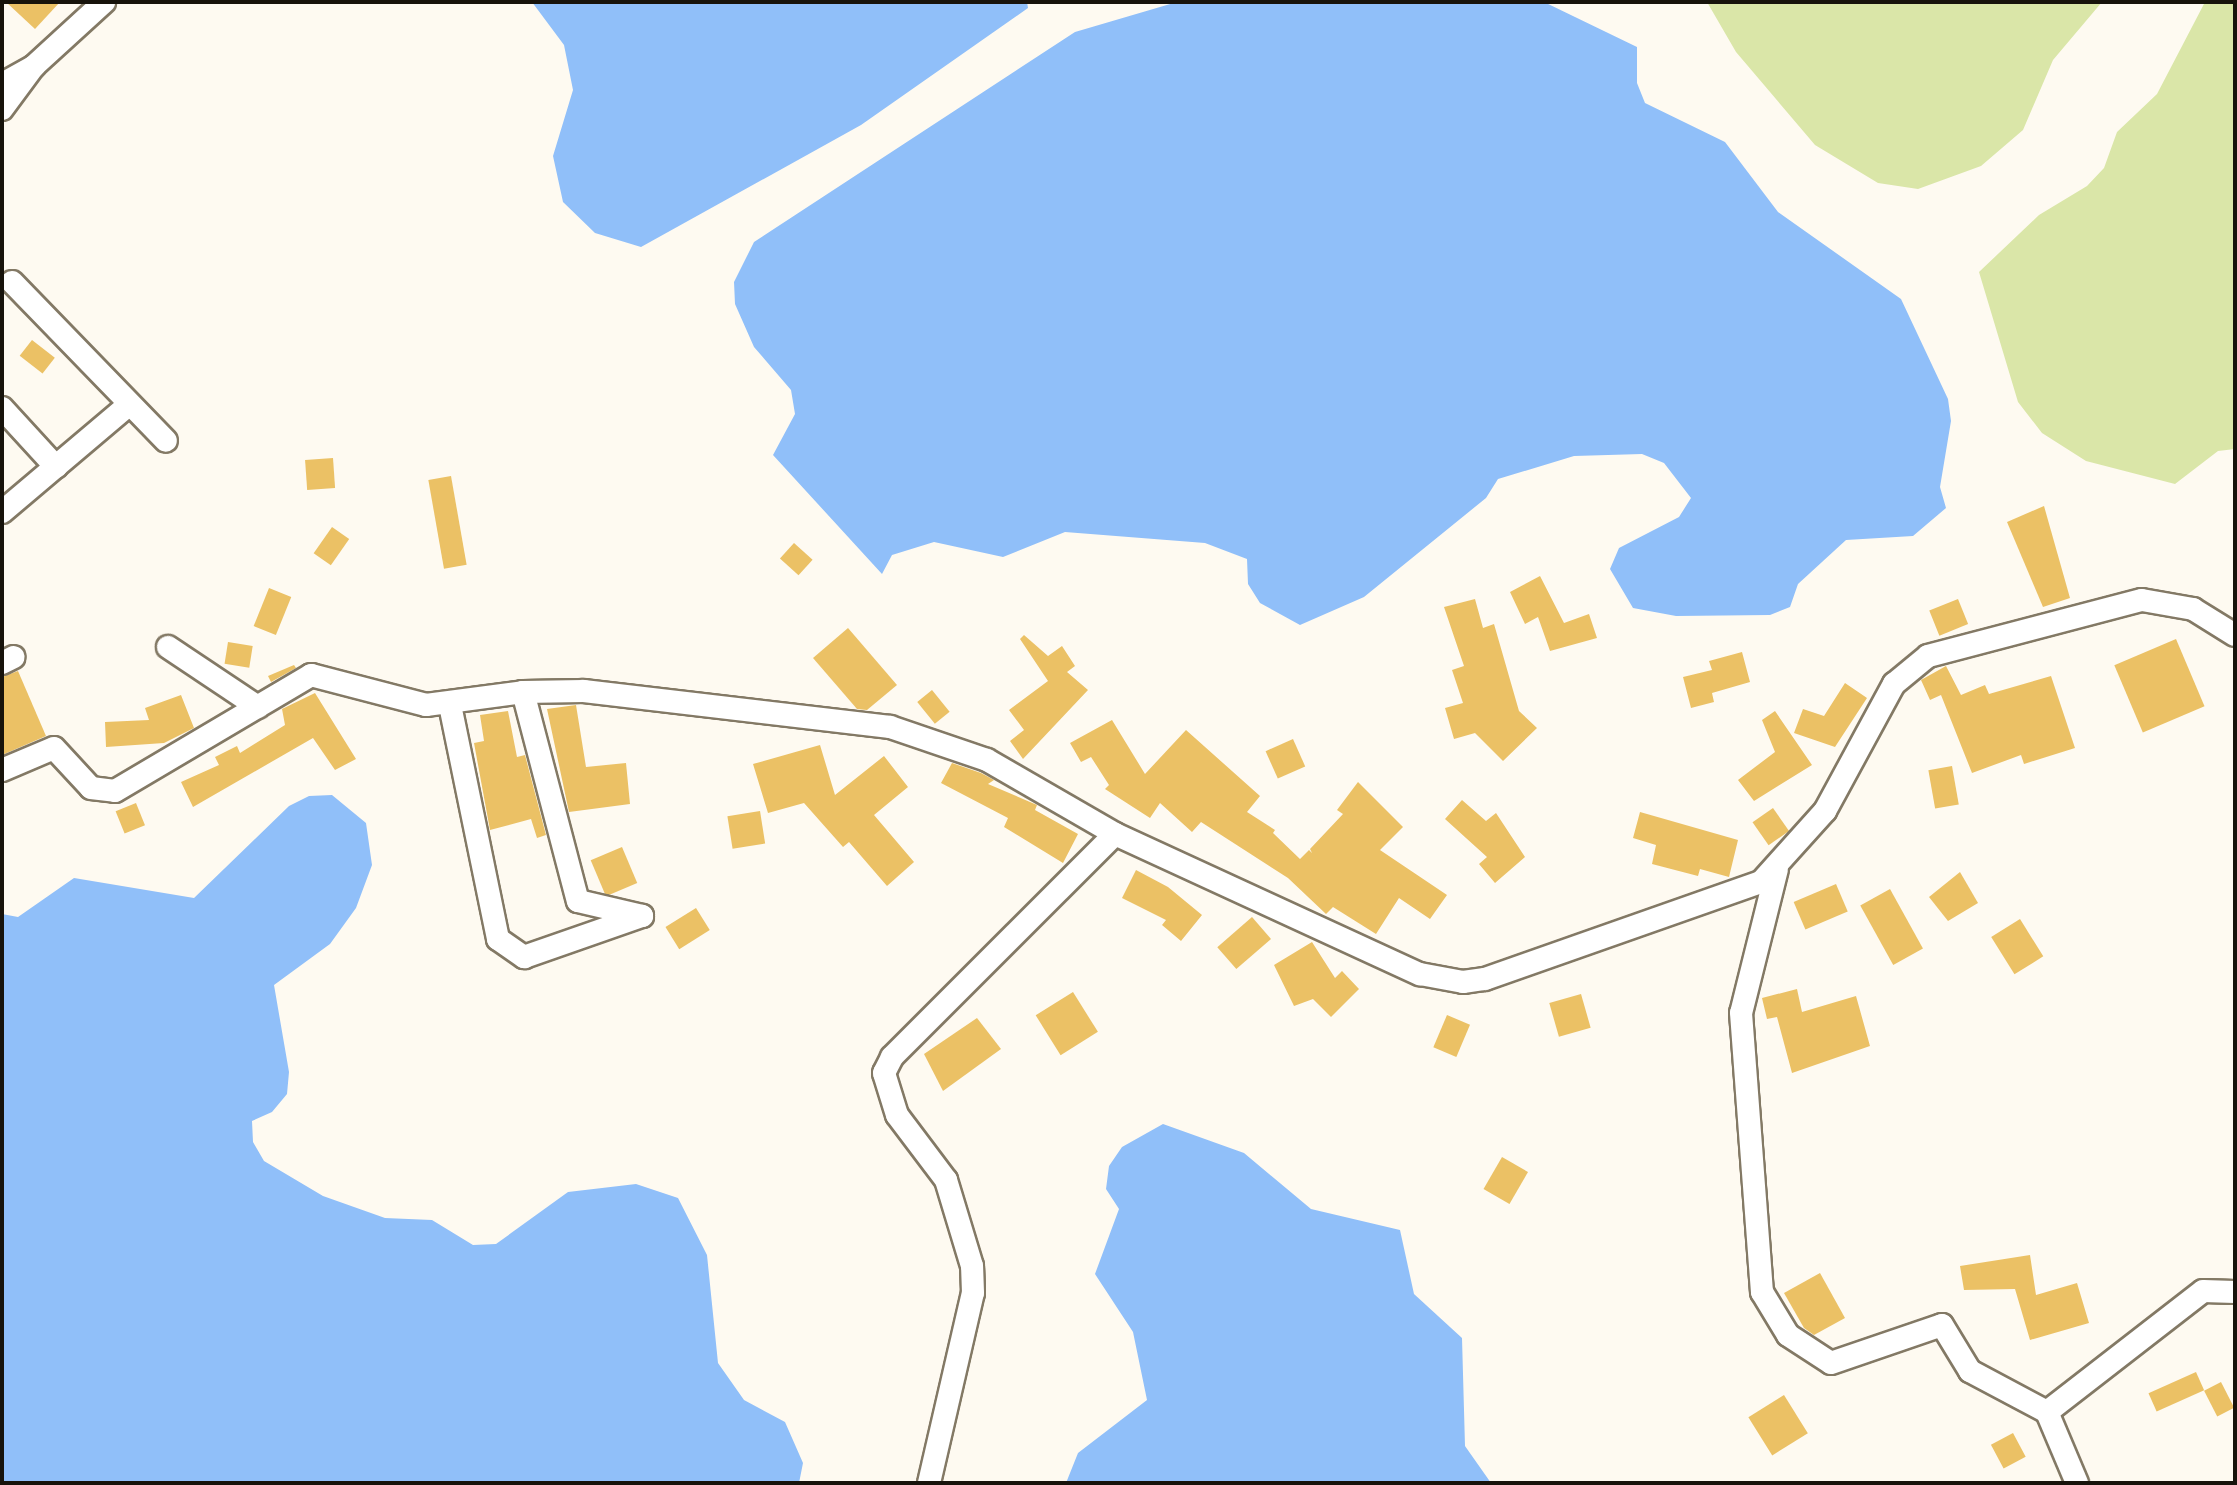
<!DOCTYPE html>
<html>
<head>
<meta charset="utf-8">
<style>
	body { margin:0 }
	#map { position:relative; width:2237px; height:1485px; overflow:hidden; background:#fefaf1; font-family:Quicksand,sans-serif }
	div>[style] { position:absolute }
	.green>* { inset:0; background:#dae6a8 }
	.water>* { inset:0; background:#90bff9 }
	.building>* { inset:0; background:#ebc165; transform-origin:0 0 }
	.roads { filter:drop-shadow(2px 0 #837965) drop-shadow(-2px 0 #837965) drop-shadow(0 2px #837965) drop-shadow(0 -2px #837965) }
	.minor>* { height:22px; margin:-11px; padding:0 11px; transform-origin:11px; border-radius:11px; background:#fff }
	span { translate:-50% -50%; white-space:nowrap; text-align:center; line-height:1.15; -webkit-text-stroke:8px #fff; paint-order:stroke }
	.frame { position:absolute; inset:0; border:4px solid #17130b; pointer-events:none }
</style>
</head>
<body>
<div id="map">
	<div class="green">
		<i style="clip-path:polygon(1707px 2px,2102px 2px,2053px 60px,2023px 130px,1981px 166px,1918px 189px,1878px 183px,1815px 145px,1736px 52px)"></i>
		<i style="clip-path:polygon(2205px 2px,2235px 2px,2235px 449px,2218px 451px,2175px 484px,2086px 461px,2042px 433px,2018px 402px,1979px 272px,2039px 215px,2087px 186px,2104px 168px,2117px 132px,2157px 94px)"></i>
	</div>
	<div class="water">
		<i style="clip-path:polygon(532px 2px,1027px 2px,1028px 8px,861px 125px,641px 247px,595px 233px,563px 202px,553px 156px,573px 90px,564px 45px)"></i>
		<i style="clip-path:polygon(1177px 2px,1544px 2px,1637px 47px,1637px 83px,1645px 103px,1725px 142px,1778px 212px,1901px 299px,1948px 399px,1951px 421px,1940px 487px,1946px 508px,1913px 536px,1846px 540px,1798px 584px,1790px 607px,1770px 615px,1676px 616px,1633px 608px,1610px 569px,1619px 548px,1679px 517px,1691px 498px,1664px 463px,1642px 454px,1574px 456px,1498px 479px,1486px 498px,1364px 597px,1300px 625px,1260px 603px,1248px 584px,1247px 559px,1205px 543px,1065px 532px,1003px 557px,934px 542px,892px 555px,882px 574px,773px 455px,795px 414px,791px 390px,754px 347px,735px 304px,734px 282px,754px 242px,1075px 32px)"></i>
		<i style="clip-path:polygon(332px 795px,366px 823px,372px 865px,356px 908px,330px 944px,274px 985px,289px 1072px,287px 1094px,272px 1112px,252px 1121px,253px 1142px,264px 1161px,323px 1196px,385px 1218px,432px 1220px,473px 1245px,496px 1244px,568px 1192px,636px 1184px,678px 1198px,707px 1255px,718px 1363px,744px 1400px,785px 1422px,803px 1463px,799px 1483px,2px 1483px,2px 914px,18px 917px,74px 878px,194px 898px,289px 806px,309px 796px)"></i>
		<i style="clip-path:polygon(1163px 1124px,1244px 1153px,1311px 1209px,1400px 1230px,1414px 1294px,1462px 1338px,1465px 1446px,1491px 1483px,1066px 1483px,1078px 1453px,1147px 1400px,1133px 1332px,1095px 1274px,1119px 1209px,1106px 1189px,1109px 1166px,1122px 1147px)"></i>
	</div>
	<div class="building">
		<i style="clip-path:polygon(6px 2px,60px 2px,35px 29px)"></i>
		<i style="left:32px;top:340px;width:29px;height:20px;rotate:38deg"></i>
		<i style="left:333px;top:458px;width:30px;height:28px;rotate:86deg"></i>
		<i style="left:451px;top:476px;width:90px;height:23px;rotate:80deg"></i>
		<i style="clip-path:polygon(2044px 506px,2070px 598px,2043px 607px,2007px 522px)"></i>
		<i style="left:332px;top:527px;width:21px;height:32px;rotate:35deg"></i>
		<i style="left:794px;top:543px;width:25px;height:21px;rotate:42deg"></i>
		<i style="clip-path:polygon(1540px 576px,1564px 623px,1589px 614px,1597px 638px,1550px 651px,1538px 617px,1525px 624px,1510px 592px)"></i>
		<i style="left:269px;top:588px;width:24px;height:41px;rotate:22deg"></i>
		<i style="clip-path:polygon(1475px 599px,1483px 628px,1494px 624px,1519px 711px,1537px 728px,1503px 761px,1475px 733px,1454px 739px,1445px 708px,1463px 703px,1452px 670px,1464px 666px,1444px 607px)"></i>
		<i style="left:1958px;top:599px;width:27px;height:31px;rotate:68deg"></i>
		<i style="clip-path:polygon(848px 628px,897px 685px,867px 710px,857px 709px,813px 658px)"></i>
		<i style="clip-path:polygon(1024px 635px,1048px 656px,1062px 646px,1075px 666px,1067px 672px,1088px 690px,1023px 759px,1010px 741px,1024px 730px,1009px 710px,1048px 681px,1020px 639px)"></i>
		<i style="left:2176px;top:639px;width:73px;height:67px;rotate:67deg"></i>
		<i style="left:228px;top:642px;width:25px;height:22px;rotate:9deg"></i>
		<i style="clip-path:polygon(1742px 652px,1750px 682px,1712px 693px,1714px 702px,1691px 708px,1683px 677px,1712px 670px,1709px 661px)"></i>
		<i style="clip-path:polygon(294px 665px,296px 668px,271px 682px,268px 676px)"></i>
		<i style="clip-path:polygon(1946px 666px,1961px 695px,1985px 685px,1989px 694px,2051px 676px,2075px 748px,2024px 764px,2021px 755px,1972px 773px,1941px 695px,1930px 700px,1921px 680px)"></i>
		<i style="clip-path:polygon(18px 671px,46px 736px,2px 755px,2px 677px)"></i>
		<i style="clip-path:polygon(1845px 683px,1867px 698px,1835px 747px,1794px 733px,1803px 709px,1824px 716px)"></i>
		<i style="left:932px;top:690px;width:28px;height:19px;rotate:51deg"></i>
		<i style="clip-path:polygon(315px 693px,356px 759px,335px 770px,313px 738px,193px 807px,181px 782px,219px 765px,215px 757px,237px 746px,240px 753px,285px 725px,282px 709px)"></i>
		<i style="clip-path:polygon(181px 695px,194px 728px,164px 743px,106px 747px,105px 722px,149px 720px,145px 708px)"></i>
		<i style="clip-path:polygon(576px 705px,586px 767px,626px 763px,630px 804px,569px 812px,547px 709px)"></i>
		<i style="clip-path:polygon(508px 711px,517px 757px,525px 755px,546px 835px,537px 838px,531px 819px,490px 830px,474px 743px,484px 741px,480px 715px)"></i>
		<i style="clip-path:polygon(1775px 711px,1812px 765px,1754px 801px,1738px 780px,1775px 752px,1762px 720px)"></i>
		<i style="clip-path:polygon(1112px 720px,1145px 774px,1186px 730px,1260px 796px,1247px 812px,1275px 830px,1273px 833px,1300px 859px,1309px 850px,1312px 853px,1310px 849px,1343px 814px,1337px 810px,1358px 782px,1403px 827px,1380px 850px,1447px 895px,1430px 919px,1399px 898px,1376px 934px,1333px 907px,1326px 914px,1288px 878px,1201px 822px,1192px 832px,1160px 803px,1150px 818px,1105px 789px,1109px 785px,1091px 757px,1081px 762px,1070px 743px)"></i>
		<i style="left:1293px;top:739px;width:30px;height:30px;rotate:66deg"></i>
		<i style="clip-path:polygon(820px 745px,835px 795px,884px 756px,908px 787px,874px 815px,914px 862px,887px 886px,849px 842px,843px 847px,804px 803px,768px 813px,753px 764px)"></i>
		<i style="clip-path:polygon(952px 763px,981px 773px,994px 780px,988px 784px,1037px 805px,1035px 810px,1078px 834px,1063px 863px,1004px 827px,1008px 818px,941px 783px)"></i>
		<i style="left:1952px;top:766px;width:39px;height:24px;rotate:80deg"></i>
		<i style="clip-path:polygon(1462px 800px,1486px 821px,1496px 813px,1525px 857px,1495px 883px,1479px 864px,1487px 857px,1445px 819px)"></i>
		<i style="left:136px;top:803px;width:24px;height:22px;rotate:68deg"></i>
		<i style="left:1773px;top:808px;width:28px;height:25px;rotate:55deg"></i>
		<i style="left:760px;top:811px;width:33px;height:33px;rotate:81deg"></i>
		<i style="clip-path:polygon(1640px 812px,1738px 840px,1729px 877px,1700px 869px,1698px 876px,1652px 864px,1656px 845px,1633px 838px)"></i>
		<i style="left:622px;top:847px;width:39px;height:34px;rotate:67deg"></i>
		<i style="clip-path:polygon(1136px 870px,1168px 887px,1202px 915px,1181px 941px,1162px 925px,1166px 920px,1122px 898px)"></i>
		<i style="clip-path:polygon(1960px 872px,1978px 903px,1948px 921px,1929px 897px)"></i>
		<i style="left:1836px;top:884px;width:30px;height:46px;rotate:67deg"></i>
		<i style="left:1890px;top:889px;width:68px;height:34px;rotate:61deg"></i>
		<i style="left:696px;top:908px;width:26px;height:36px;rotate:58deg"></i>
		<i style="left:1252px;top:917px;width:29px;height:46px;rotate:49deg"></i>
		<i style="left:2020px;top:919px;width:44px;height:34px;rotate:58deg"></i>
		<i style="clip-path:polygon(1312px 942px,1335px 978px,1342px 971px,1359px 989px,1331px 1017px,1313px 999px,1294px 1006px,1274px 965px)"></i>
		<i style="clip-path:polygon(1797px 989px,1802px 1012px,1856px 996px,1870px 1046px,1792px 1073px,1777px 1017px,1767px 1019px,1762px 998px)"></i>
		<i style="left:1073px;top:992px;width:47px;height:44px;rotate:58deg"></i>
		<i style="left:1581px;top:994px;width:35px;height:33px;rotate:74deg"></i>
		<i style="left:1447px;top:1015px;width:25px;height:35px;rotate:23deg"></i>
		<i style="clip-path:polygon(977px 1018px,1001px 1049px,943px 1091px,924px 1054px)"></i>
		<i style="left:1502px;top:1157px;width:30px;height:37px;rotate:30deg"></i>
		<i style="clip-path:polygon(2030px 1255px,2036px 1295px,2077px 1283px,2089px 1323px,2030px 1340px,2015px 1289px,1964px 1290px,1960px 1266px)"></i>
		<i style="clip-path:polygon(1820px 1273px,1845px 1318px,1814px 1335px,1804px 1328px,1784px 1293px)"></i>
		<i style="left:2196px;top:1372px;width:20px;height:52px;rotate:66deg"></i>
		<i style="left:2221px;top:1382px;width:29px;height:19px;rotate:63deg"></i>
		<i style="left:1784px;top:1395px;width:45px;height:42px;rotate:58deg"></i>
		<i style="left:2013px;top:1433px;width:27px;height:25px;rotate:62deg"></i>
	</div>
	<div class="roads">
		<div class="minor">
			<i style="left:2px;top:84px;width:37px;rotate:-29deg"></i>
			<i style="left:34px;top:66px;width:95px;rotate:-42.4deg"></i>
			<i style="left:2px;top:109px;width:52px;rotate:-53.6deg"></i>
			<i style="left:12px;top:282px;width:221px;rotate:45.9deg"></i>
			<i style="left:2px;top:408px;width:80px;rotate:47.5deg"></i>
			<i style="left:2px;top:512px;width:167px;rotate:-40.2deg"></i>
			<i style="left:168px;top:647px;width:108px;rotate:33.7deg"></i>
			<i style="left:2px;top:663px;width:13px;rotate:-27deg"></i>
			<i style="left:523px;top:692px;width:216px;rotate:75.3deg"></i>
			<i style="left:578px;top:901px;width:66px;rotate:13.2deg"></i>
			<i style="left:450px;top:705px;width:239px;rotate:78.4deg"></i>
			<i style="left:498px;top:939px;width:32px;rotate:35deg"></i>
			<i style="left:524px;top:957px;width:125px;rotate:-19.2deg"></i>
			<i style="left:2px;top:770px;width:56px;rotate:-22.9deg"></i>
			<i style="left:54px;top:748px;width:54px;rotate:47.2deg"></i>
			<i style="left:91px;top:788px;width:24px;rotate:7deg"></i>
			<i style="left:115px;top:791px;width:228px;rotate:-30.6deg"></i>
			<i style="left:311px;top:675px;width:119px;rotate:14.6deg"></i>
			<i style="left:426px;top:705px;width:98px;rotate:-7.6deg"></i>
			<i style="left:523px;top:692px;width:61px;rotate:-0.9deg"></i>
			<i style="left:584px;top:691px;width:308px;rotate:6.7deg"></i>
			<i style="left:890px;top:727px;width:102px;rotate:18.8deg"></i>
			<i style="left:987px;top:760px;width:148px;rotate:30deg"></i>
			<i style="left:1115px;top:834px;width:336px;rotate:24.7deg"></i>
			<i style="left:1420px;top:974px;width:44px;rotate:10.5deg"></i>
			<i style="left:1463px;top:982px;width:22px;rotate:-8deg"></i>
			<i style="left:1485px;top:979px;width:293px;rotate:-19.4deg"></i>
			<i style="left:1761px;top:882px;width:96px;rotate:-48deg"></i>
			<i style="left:1825px;top:811px;width:145px;rotate:-61.5deg"></i>
			<i style="left:1894px;top:684px;width:44px;rotate:-39.5deg"></i>
			<i style="left:1928px;top:656px;width:221px;rotate:-14.7deg"></i>
			<i style="left:2142px;top:600px;width:52px;rotate:10deg"></i>
			<i style="left:2193px;top:609px;width:49px;rotate:31.8deg"></i>
			<i style="left:1777px;top:869px;width:148px;rotate:104deg"></i>
			<i style="left:1741px;top:1013px;width:280px;rotate:85.7deg"></i>
			<i style="left:1762px;top:1292px;width:50px;rotate:58.8deg"></i>
			<i style="left:1788px;top:1335px;width:51px;rotate:33.1deg"></i>
			<i style="left:1831px;top:1363px;width:117px;rotate:-18.9deg"></i>
			<i style="left:1942px;top:1325px;width:54px;rotate:58.7deg"></i>
			<i style="left:1970px;top:1371px;width:87px;rotate:28deg"></i>
			<i style="left:2047px;top:1412px;width:197px;rotate:-37.8deg"></i>
			<i style="left:2203px;top:1291px;width:32px;rotate:2deg"></i>
			<i style="left:2047px;top:1412px;width:77px;rotate:67.1deg"></i>
			<i style="left:929px;top:1483px;width:195px;rotate:-77deg"></i>
			<i style="left:973px;top:1293px;width:27px;rotate:-92deg"></i>
			<i style="left:972px;top:1266px;width:90px;rotate:-106.8deg"></i>
			<i style="left:946px;top:1180px;width:81px;rotate:-127deg"></i>
			<i style="left:897px;top:1115px;width:44px;rotate:-107.2deg"></i>
			<i style="left:884px;top:1073px;width:18px;rotate:-63deg"></i>
			<i style="left:892px;top:1057px;width:315px;rotate:-45deg"></i>
		</div>
	</div>
	<div class="frame"></div>
</div>
</body>
</html>
